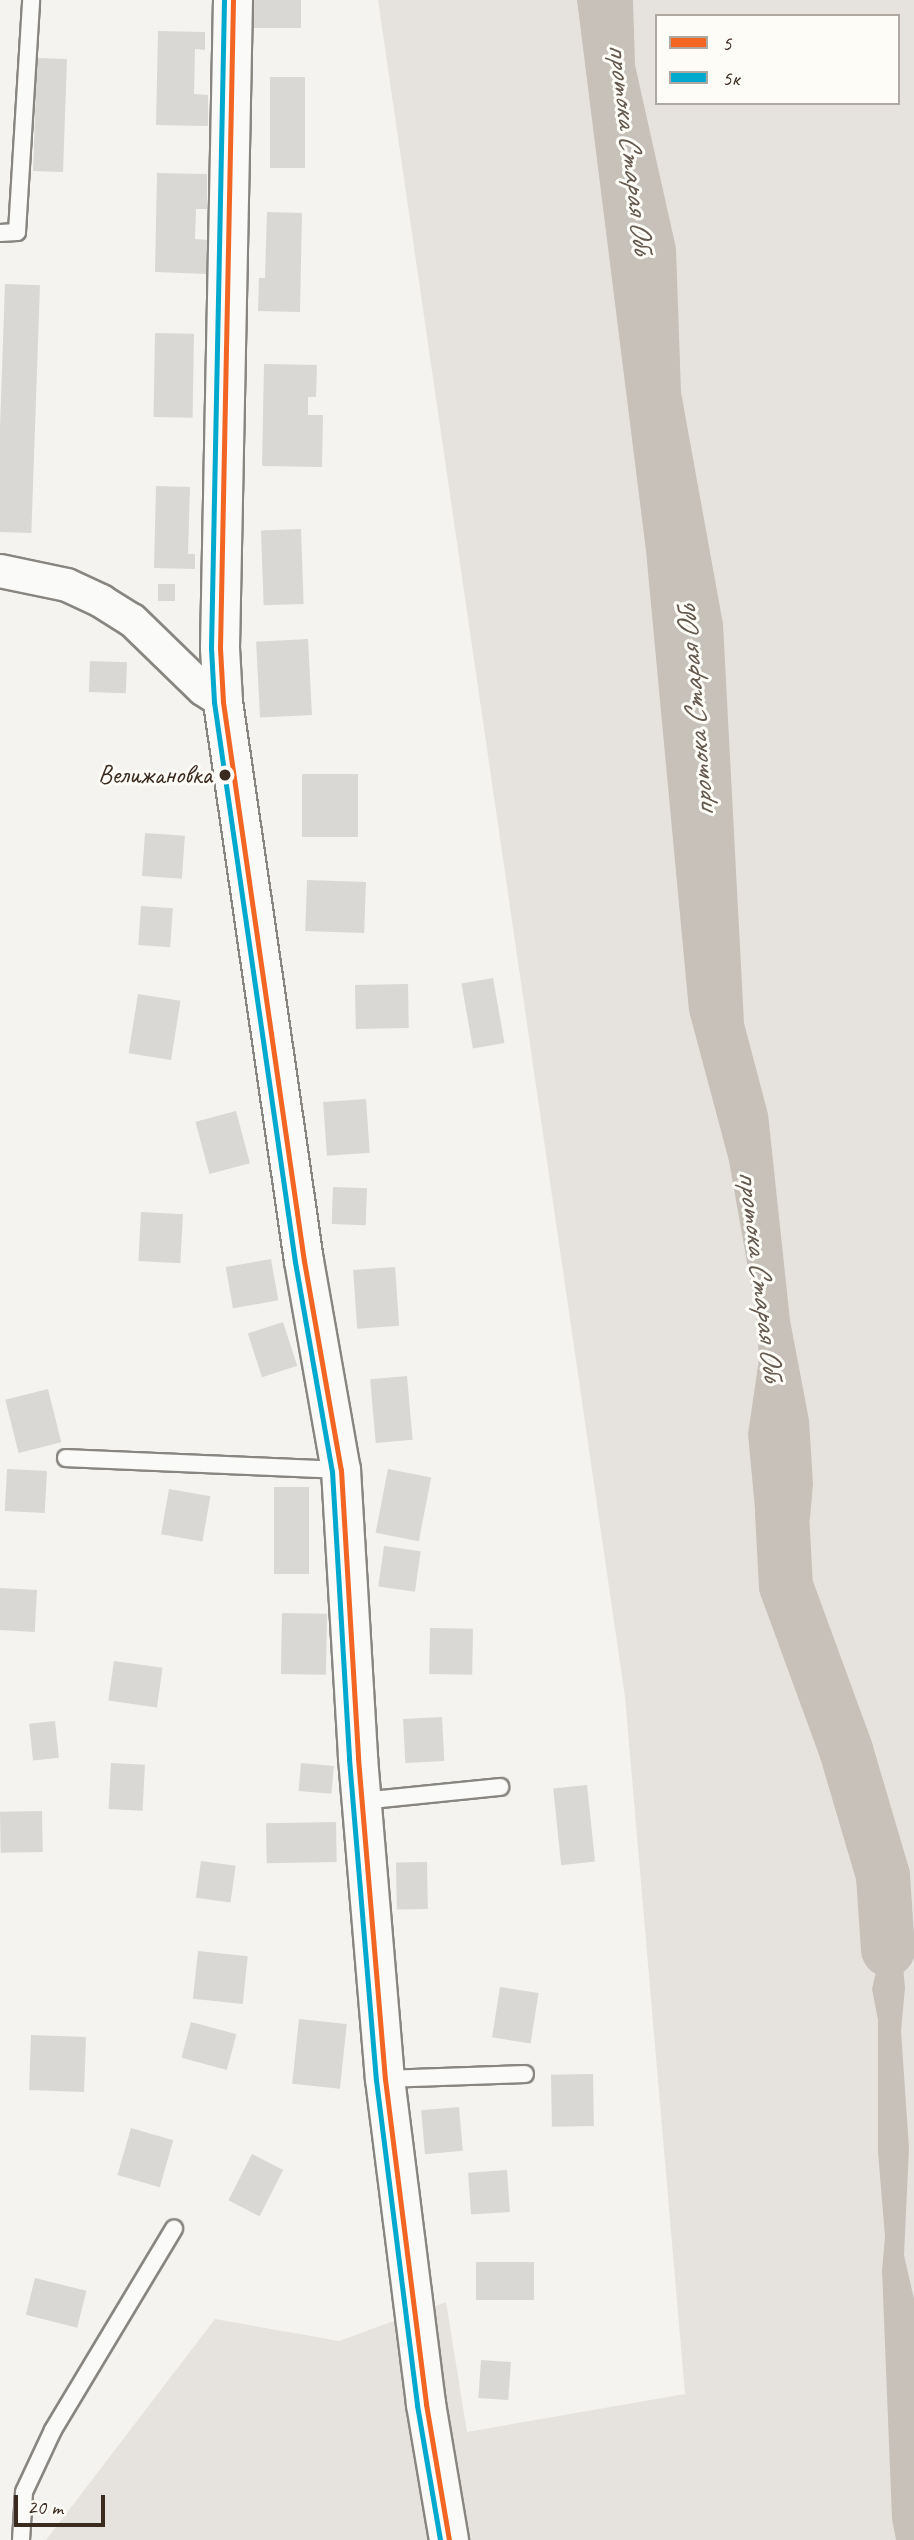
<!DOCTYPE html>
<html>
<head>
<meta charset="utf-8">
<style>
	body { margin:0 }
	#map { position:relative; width:914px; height:2540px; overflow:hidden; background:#f4f3ef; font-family:Caveat,sans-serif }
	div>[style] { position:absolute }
	.built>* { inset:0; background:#e6e3de }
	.water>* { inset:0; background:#c7c1ba }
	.river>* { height:54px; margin:-27px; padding:0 27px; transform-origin:27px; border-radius:27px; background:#c7c1ba }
	.building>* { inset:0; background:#d9d8d5; transform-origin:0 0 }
	.roads { filter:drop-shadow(2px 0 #898681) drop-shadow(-2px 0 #898681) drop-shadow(0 2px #898681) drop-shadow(0 -2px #898681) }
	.service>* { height:16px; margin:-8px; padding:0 8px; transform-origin:8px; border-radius:8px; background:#fafaf8 }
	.minor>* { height:32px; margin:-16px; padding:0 16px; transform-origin:16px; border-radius:16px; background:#fafaf8 }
	.tertiary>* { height:38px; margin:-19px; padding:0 19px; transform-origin:19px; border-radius:19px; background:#fafaf8 }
	.bus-1>* { height:5px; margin:-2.5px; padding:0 2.5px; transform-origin:2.5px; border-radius:2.5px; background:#f26522 }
	.bus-2>* { height:5px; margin:-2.5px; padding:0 2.5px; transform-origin:2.5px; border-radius:2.5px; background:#00a9ce }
	.dots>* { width:19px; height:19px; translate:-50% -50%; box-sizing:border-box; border:4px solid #fdfcf7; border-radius:50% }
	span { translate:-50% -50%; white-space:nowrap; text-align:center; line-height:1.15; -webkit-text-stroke:6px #fdfcf7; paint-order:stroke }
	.bus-label { font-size:26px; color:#3b2a1e }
	.right { translate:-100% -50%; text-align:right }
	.water-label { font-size:30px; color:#65584d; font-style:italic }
	.legend { position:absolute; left:655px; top:14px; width:245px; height:91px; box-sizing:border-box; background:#fdfcf7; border:2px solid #afa8a0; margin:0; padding:9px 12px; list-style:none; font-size:21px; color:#3b2a1e }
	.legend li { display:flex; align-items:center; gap:14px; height:35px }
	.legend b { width:35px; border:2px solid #afa8a0 }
	.scale { position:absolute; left:14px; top:2495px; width:91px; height:32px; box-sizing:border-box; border:4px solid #3b2a1e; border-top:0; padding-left:9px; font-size:21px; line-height:24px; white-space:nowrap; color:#3b2a1e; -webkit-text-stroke:5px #fdfcf7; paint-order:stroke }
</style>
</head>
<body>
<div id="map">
	<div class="built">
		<i style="clip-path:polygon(evenodd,378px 0,914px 0,914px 2540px,46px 2540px,215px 2319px,339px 2341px,446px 2302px,467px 2432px,685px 2394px,625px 1697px,378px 0,657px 16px,898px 16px,898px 103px,657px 103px,657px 16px)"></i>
	</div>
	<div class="water">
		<i style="clip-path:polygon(577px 0,633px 0,635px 65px,676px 248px,681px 392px,723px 624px,744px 1023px,768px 1114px,790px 1320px,809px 1420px,813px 1484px,810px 1518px,786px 1586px,762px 1555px,758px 1541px,748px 1434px,759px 1359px,756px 1313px,729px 1161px,689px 1011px,646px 551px)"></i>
		<i style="clip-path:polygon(883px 1876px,899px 1921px,905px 1988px,901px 2031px,909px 2148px,904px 2255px,914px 2299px,914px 2540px,896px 2540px,892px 2519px,882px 2270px,885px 2237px,878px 2152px,878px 2020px,872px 1989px,881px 1951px)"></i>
	</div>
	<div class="river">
		<i style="left:782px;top:1513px;width:73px;rotate:86.9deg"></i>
		<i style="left:786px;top:1586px;width:175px;rotate:69.9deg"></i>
		<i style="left:846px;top:1750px;width:131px;rotate:73.6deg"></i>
		<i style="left:883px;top:1876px;width:74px;rotate:86.1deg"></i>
	</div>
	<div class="building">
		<i style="left:253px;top:0;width:48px;height:28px"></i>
		<i style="clip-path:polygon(158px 31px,205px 32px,205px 50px,195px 49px,194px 94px,208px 95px,208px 126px,156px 125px)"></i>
		<i style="left:37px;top:58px;width:30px;height:113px;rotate:2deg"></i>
		<i style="left:270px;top:77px;width:35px;height:91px"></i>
		<i style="clip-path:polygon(157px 173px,207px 174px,207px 209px,196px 209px,195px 239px,208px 240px,207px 274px,155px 272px)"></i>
		<i style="clip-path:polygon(267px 212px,302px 213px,300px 312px,258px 311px,259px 278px,265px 278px)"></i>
		<i style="left:5px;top:284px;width:35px;height:248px;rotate:2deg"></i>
		<i style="left:155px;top:333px;width:39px;height:84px;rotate:1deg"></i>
		<i style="clip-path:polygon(264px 364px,317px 365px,316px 397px,308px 397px,308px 415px,323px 415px,322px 467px,262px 466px)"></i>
		<i style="clip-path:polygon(156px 486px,190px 487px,188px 554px,195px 554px,195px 569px,154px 568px)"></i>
		<i style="left:301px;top:529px;width:75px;height:40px;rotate:88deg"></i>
		<i style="left:158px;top:584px;width:17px;height:17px"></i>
		<i style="left:308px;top:639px;width:76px;height:52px;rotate:87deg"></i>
		<i style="left:90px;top:661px;width:37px;height:31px;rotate:2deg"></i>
		<i style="left:302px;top:774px;width:56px;height:63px"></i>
		<i style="left:145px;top:833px;width:40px;height:43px;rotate:4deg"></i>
		<i style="left:307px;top:880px;width:59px;height:51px;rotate:2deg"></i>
		<i style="left:141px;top:906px;width:32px;height:39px;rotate:4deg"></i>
		<i style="left:493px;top:978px;width:66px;height:32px;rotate:80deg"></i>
		<i style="left:408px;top:984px;width:44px;height:53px;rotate:89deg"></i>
		<i style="left:138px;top:994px;width:43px;height:60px;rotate:9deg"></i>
		<i style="left:366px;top:1099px;width:54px;height:43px;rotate:86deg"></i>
		<i style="left:236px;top:1111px;width:54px;height:42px;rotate:75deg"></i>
		<i style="left:333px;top:1187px;width:34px;height:37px;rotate:2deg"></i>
		<i style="left:141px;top:1212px;width:42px;height:49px;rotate:3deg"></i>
		<i style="left:271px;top:1259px;width:42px;height:46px;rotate:80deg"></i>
		<i style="left:395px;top:1267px;width:59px;height:42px;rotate:86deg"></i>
		<i style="left:283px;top:1322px;width:46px;height:37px;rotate:72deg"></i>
		<i style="left:407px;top:1376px;width:64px;height:37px;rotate:85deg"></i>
		<i style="left:48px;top:1389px;width:55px;height:44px;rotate:76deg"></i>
		<i style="left:7px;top:1469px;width:40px;height:42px;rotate:3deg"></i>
		<i style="left:388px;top:1469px;width:44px;height:65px;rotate:11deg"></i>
		<i style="left:274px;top:1487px;width:35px;height:87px"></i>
		<i style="left:169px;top:1489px;width:42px;height:46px;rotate:10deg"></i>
		<i style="left:384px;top:1546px;width:37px;height:41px;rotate:8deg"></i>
		<i style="left:0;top:1588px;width:37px;height:42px;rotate:3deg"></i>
		<i style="left:282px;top:1613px;width:45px;height:61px;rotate:1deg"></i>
		<i style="left:430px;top:1628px;width:43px;height:46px;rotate:1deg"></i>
		<i style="left:114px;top:1661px;width:49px;height:40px;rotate:8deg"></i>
		<i style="left:442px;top:1717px;width:44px;height:39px;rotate:87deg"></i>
		<i style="left:55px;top:1721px;width:37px;height:26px;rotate:84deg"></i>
		<i style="left:111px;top:1763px;width:34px;height:46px;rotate:3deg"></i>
		<i style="left:301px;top:1763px;width:33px;height:28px;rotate:5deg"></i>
		<i style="left:587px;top:1785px;width:77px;height:34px;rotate:84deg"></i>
		<i style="left:42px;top:1811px;width:41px;height:42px;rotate:89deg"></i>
		<i style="left:336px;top:1822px;width:40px;height:70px;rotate:89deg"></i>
		<i style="left:201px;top:1861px;width:35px;height:37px;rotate:8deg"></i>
		<i style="left:427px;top:1862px;width:47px;height:31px;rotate:89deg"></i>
		<i style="left:198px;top:1951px;width:50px;height:48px;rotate:6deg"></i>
		<i style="left:500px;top:1987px;width:39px;height:51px;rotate:9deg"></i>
		<i style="left:299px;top:2019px;width:48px;height:65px;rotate:6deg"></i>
		<i style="left:191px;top:2022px;width:47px;height:37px;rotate:15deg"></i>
		<i style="left:31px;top:2035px;width:55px;height:55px;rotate:2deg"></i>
		<i style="left:593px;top:2074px;width:52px;height:42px;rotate:89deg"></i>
		<i style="left:459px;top:2107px;width:44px;height:38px;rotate:85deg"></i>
		<i style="left:131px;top:2128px;width:44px;height:49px;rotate:16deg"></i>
		<i style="left:252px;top:2154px;width:35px;height:52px;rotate:27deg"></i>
		<i style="left:507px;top:2170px;width:42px;height:39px;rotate:86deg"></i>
		<i style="left:534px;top:2262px;width:38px;height:58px;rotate:90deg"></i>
		<i style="left:35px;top:2278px;width:53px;height:38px;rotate:14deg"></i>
		<i style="left:481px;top:2360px;width:30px;height:38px;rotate:4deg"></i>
	</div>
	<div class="roads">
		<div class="service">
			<i style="left:0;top:233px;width:17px;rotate:-3deg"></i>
			<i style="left:17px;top:232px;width:232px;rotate:-86.5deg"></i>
			<i style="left:66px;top:1458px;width:274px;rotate:2.5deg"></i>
			<i style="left:362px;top:1801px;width:139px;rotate:-5.8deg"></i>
			<i style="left:385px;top:2079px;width:140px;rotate:-2deg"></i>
			<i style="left:21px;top:2540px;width:48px;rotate:-86.4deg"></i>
			<i style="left:24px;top:2492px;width:68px;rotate:-64.9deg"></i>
			<i style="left:53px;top:2430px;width:235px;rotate:-59deg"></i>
		</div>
		<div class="minor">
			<i style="left:0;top:571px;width:68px;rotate:11.8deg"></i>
			<i style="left:67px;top:585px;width:38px;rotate:25deg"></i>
			<i style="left:101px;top:601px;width:36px;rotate:32deg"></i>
			<i style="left:132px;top:620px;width:99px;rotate:44.2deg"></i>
			<i style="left:203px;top:689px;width:24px;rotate:33deg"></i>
		</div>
		<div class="tertiary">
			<i style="left:233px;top:0;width:648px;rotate:91.15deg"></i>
			<i style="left:220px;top:648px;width:54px;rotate:86.8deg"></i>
			<i style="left:223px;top:702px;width:565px;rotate:81.76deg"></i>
			<i style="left:304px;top:1261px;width:212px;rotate:80deg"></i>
			<i style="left:341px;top:1470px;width:289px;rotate:86.6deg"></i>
			<i style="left:358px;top:1758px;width:322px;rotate:85.2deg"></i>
			<i style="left:385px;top:2079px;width:328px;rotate:82.8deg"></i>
			<i style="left:426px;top:2404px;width:138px;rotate:80.4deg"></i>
		</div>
	</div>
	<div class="bus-1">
		<i style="left:233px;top:0;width:648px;rotate:91.15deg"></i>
		<i style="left:220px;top:648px;width:54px;rotate:86.8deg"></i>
		<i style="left:223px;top:702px;width:565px;rotate:81.76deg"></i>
		<i style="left:304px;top:1261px;width:212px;rotate:80deg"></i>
		<i style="left:341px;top:1470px;width:289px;rotate:86.6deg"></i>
		<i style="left:358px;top:1758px;width:322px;rotate:85.2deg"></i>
		<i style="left:385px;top:2079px;width:328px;rotate:82.8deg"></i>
		<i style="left:426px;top:2404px;width:138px;rotate:80.4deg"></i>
	</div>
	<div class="bus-2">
		<i style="left:224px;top:0;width:648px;rotate:91.15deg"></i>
		<i style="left:211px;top:648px;width:54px;rotate:86.8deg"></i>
		<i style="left:214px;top:702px;width:566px;rotate:81.77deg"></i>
		<i style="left:295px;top:1262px;width:212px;rotate:80deg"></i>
		<i style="left:332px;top:1471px;width:289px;rotate:86.6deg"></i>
		<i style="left:349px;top:1759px;width:322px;rotate:85.2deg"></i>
		<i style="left:376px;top:2080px;width:328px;rotate:82.8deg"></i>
		<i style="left:417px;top:2405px;width:137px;rotate:80.3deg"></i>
	</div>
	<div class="dots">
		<i style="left:225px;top:775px;background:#3b2a1e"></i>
	</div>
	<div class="bus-label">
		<span class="right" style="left:212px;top:775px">Велижановка</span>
	</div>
	<div class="water-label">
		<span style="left:631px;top:148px;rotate:83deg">протока Старая Обь</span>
		<span style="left:695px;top:712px;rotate:-95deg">протока Старая Обь</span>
		<span style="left:761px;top:1275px;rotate:83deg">протока Старая Обь</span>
	</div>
	<ul class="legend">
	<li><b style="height:9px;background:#f26522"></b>5</li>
	<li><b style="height:9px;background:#00a9ce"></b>5к</li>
	</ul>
	<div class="scale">20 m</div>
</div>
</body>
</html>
